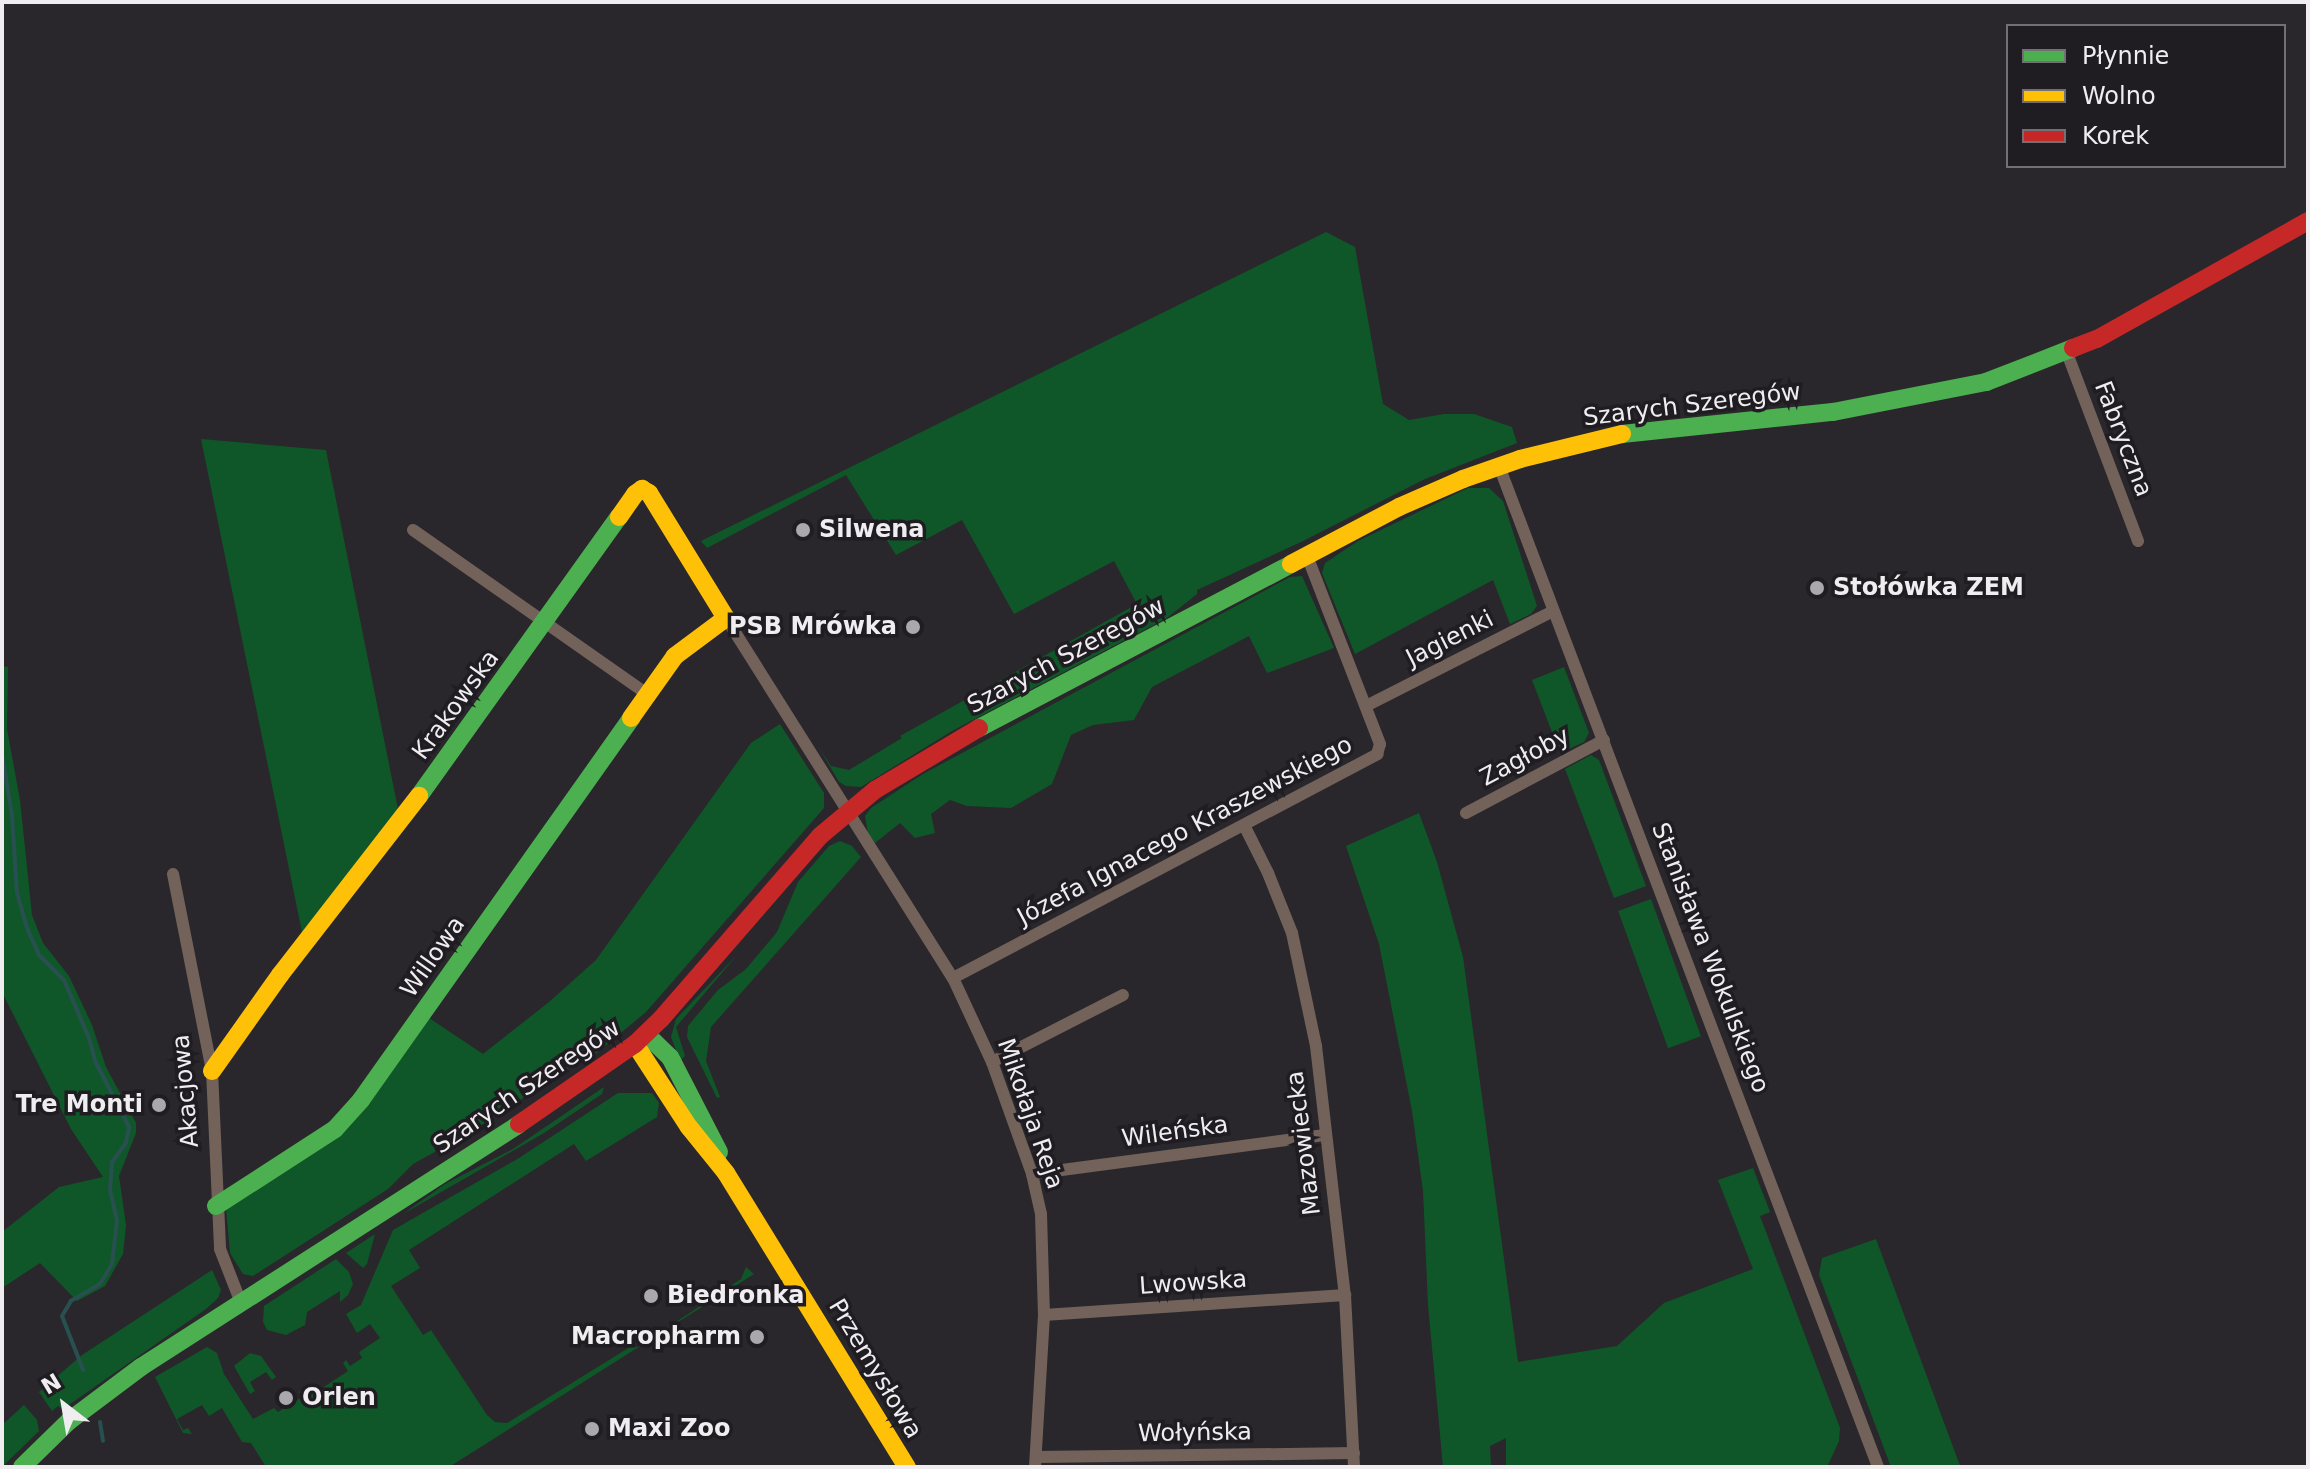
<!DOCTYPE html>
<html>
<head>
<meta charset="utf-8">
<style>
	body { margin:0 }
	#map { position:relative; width:2310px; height:1469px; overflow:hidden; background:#29272b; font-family:"DejaVu Sans",sans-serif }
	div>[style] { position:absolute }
	.green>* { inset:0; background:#0f5728; transform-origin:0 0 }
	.stream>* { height:4px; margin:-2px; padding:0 2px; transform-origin:2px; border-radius:2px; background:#285050 }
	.street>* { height:12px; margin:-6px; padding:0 6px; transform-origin:6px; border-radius:6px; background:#72625a }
	.fast>* { height:18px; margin:-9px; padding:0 9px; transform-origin:9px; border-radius:9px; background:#4caf50 }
	.slow>* { height:18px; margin:-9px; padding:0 9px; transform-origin:9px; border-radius:9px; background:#ffc107 }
	.jam>* { height:18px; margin:-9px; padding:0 9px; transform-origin:9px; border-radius:9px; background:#c62828 }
	.dots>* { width:22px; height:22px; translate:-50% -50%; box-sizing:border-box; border:4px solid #201d22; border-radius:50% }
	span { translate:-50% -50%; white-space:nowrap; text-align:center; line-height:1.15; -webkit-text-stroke:7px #201d22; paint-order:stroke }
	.street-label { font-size:24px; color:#f0edf1 }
	.poi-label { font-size:24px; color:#f0edf1; font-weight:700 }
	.left { translate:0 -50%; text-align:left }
	.right { translate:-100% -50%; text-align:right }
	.frame { position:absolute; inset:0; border:4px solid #f0edf1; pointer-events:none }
	.legend { position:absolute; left:2006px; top:24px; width:280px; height:144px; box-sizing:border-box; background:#201d22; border:2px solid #737075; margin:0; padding:10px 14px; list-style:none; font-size:24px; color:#f0edf1 }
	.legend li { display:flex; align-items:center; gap:16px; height:40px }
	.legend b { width:40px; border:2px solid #737075 }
	.north { position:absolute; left:24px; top:1365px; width:80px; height:80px; -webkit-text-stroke:6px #201d22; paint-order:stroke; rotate:329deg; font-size:22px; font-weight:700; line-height:32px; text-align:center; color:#f0edf1 }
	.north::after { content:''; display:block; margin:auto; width:28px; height:36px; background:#f0edf1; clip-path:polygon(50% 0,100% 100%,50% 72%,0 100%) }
</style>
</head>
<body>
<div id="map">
	<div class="green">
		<i style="clip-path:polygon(1326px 232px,1355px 247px,1383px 404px,1409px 420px,1444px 414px,1474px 414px,1512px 427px,1517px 443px,1425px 479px,1301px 542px,1197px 590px,1197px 594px,1167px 618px,952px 731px,861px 787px,846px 786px,839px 782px,818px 746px,831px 766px,849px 770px,902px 738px,900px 736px,1137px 604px,1114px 561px,1014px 614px,962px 520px,896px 555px,846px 475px,707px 548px,701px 541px)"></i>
		<i style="clip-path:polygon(201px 439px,326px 450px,399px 814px,302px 932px)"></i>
		<i style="clip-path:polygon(1468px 488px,1489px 488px,1503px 501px,1537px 606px,1531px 614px,1510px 624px,1493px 580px,1355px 654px,1322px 573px,1325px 563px,1358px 541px)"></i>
		<i style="clip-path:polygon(1302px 576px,1334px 648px,1267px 673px,1249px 636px,1152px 687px,1134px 720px,1093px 725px,1071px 735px,1052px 784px,1011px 808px,967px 806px,950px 800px,931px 814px,935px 833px,915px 838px,900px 823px,875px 843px,868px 834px,865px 816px,871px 808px,923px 774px,1290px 577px)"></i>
		<i style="clip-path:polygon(2px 666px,8px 667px,7px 729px,20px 800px,32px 915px,43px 943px,69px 976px,92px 1025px,106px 1067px,136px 1123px,136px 1133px,119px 1176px,126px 1225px,123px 1254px,105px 1286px,77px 1301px,40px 1263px,2px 1288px,2px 1232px,59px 1187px,103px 1177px,71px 1129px,2px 992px)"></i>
		<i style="clip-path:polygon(1564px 667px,1589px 733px,1584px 742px,1560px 753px,1532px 680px)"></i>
		<i style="clip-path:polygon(780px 724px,824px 793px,824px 808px,646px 1012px,592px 1057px,589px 1055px,469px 1133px,413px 1164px,388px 1189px,253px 1276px,243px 1274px,230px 1253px,226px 1208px,329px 1141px,429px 1018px,483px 1054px,549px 1002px,596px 960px,751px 743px)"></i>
		<i style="clip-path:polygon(1591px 755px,1599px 760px,1646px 886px,1614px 898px,1565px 769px)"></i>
		<i style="clip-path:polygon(1419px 813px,1437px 862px,1463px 957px,1518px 1362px,1617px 1346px,1664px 1303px,1753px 1269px,1718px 1180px,1753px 1168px,1770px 1212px,1760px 1216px,1840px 1428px,1839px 1441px,1828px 1465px,1506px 1467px,1506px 1438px,1490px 1446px,1491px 1467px,1443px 1467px,1428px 1305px,1423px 1191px,1412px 1111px,1379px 944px,1346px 846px)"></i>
		<i style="clip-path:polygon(840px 841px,852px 846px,861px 857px,711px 1027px,706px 1061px,720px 1097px,717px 1098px,687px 1037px,688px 1026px,718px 990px,746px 969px,777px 932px,798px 882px,829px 846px)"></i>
		<i style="left:1651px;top:899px;width:146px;height:35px;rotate:70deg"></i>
		<i style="clip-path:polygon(737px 955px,676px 1027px,685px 1056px,680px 1061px,671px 1037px,676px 1019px)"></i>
		<i style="clip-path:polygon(604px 1087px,602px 1094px,544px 1133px,403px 1214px,445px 1184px,513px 1149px)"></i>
		<i style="clip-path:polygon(618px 1093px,652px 1093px,659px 1103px,657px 1117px,586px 1161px,574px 1144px,409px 1250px,420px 1268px,391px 1286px,423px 1335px,431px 1330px,487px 1415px,495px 1422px,507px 1423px,630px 1347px,638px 1347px,741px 1279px,746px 1267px,754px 1274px,449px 1467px,266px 1467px,251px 1443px,242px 1442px,222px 1408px,209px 1416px,202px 1405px,177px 1419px,183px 1430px,188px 1428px,192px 1434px,183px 1433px,155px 1377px,207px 1347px,217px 1353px,224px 1374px,253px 1419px,274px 1408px,278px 1412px,302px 1397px,299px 1392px,309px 1385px,315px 1393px,348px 1371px,343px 1363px,346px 1360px,350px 1366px,362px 1358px,359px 1352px,380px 1338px,370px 1324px,357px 1333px,346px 1314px,361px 1305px,393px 1230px,519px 1158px)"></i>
		<i style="clip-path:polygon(375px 1234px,367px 1264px,363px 1268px,346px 1253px)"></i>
		<i style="clip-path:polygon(1876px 1239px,1959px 1463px,1961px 1467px,1891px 1467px,1819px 1275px,1822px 1258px)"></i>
		<i style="clip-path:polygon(336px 1259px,349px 1272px,353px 1284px,348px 1295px,340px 1302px,340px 1291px,307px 1312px,305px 1325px,286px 1335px,267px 1330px,263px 1322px,264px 1306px)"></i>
		<i style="clip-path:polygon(212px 1270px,221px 1290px,218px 1298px,206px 1309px,63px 1409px,58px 1406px,52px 1411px,39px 1392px,82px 1355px)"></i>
		<i style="clip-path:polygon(250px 1353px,261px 1356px,276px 1377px,272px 1380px,266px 1372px,250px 1382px,255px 1391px,250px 1394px,234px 1366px)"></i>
		<i style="clip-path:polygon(24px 1405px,37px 1420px,39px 1431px,2px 1467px,2px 1425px)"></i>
	</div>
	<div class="stream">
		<i style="left:2px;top:754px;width:63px;rotate:80.8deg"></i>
		<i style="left:12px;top:816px;width:77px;rotate:86.3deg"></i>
		<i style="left:17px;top:893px;width:36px;rotate:74deg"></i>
		<i style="left:27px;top:928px;width:30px;rotate:66deg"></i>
		<i style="left:39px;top:955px;width:35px;rotate:45deg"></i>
		<i style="left:64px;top:980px;width:63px;rotate:66.7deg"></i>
		<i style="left:89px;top:1038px;width:24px;rotate:75deg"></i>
		<i style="left:95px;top:1061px;width:74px;rotate:62.7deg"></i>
		<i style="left:129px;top:1127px;width:16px;rotate:101deg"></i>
		<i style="left:126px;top:1143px;width:24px;rotate:126deg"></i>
		<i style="left:112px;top:1162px;width:28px;rotate:94deg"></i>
		<i style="left:110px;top:1190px;width:31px;rotate:77deg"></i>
		<i style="left:117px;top:1220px;width:44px;rotate:96.5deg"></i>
		<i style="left:112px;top:1264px;width:23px;rotate:121deg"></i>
		<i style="left:100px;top:1284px;width:34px;rotate:150deg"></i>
		<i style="left:71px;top:1301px;width:17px;rotate:121deg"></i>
		<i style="left:62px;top:1316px;width:58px;rotate:68.7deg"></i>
		<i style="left:100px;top:1422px;width:19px;rotate:81deg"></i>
	</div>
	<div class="street">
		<i style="left:2067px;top:353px;width:201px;rotate:69.3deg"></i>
		<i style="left:1499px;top:466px;width:1070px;rotate:69.26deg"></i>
		<i style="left:413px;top:530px;width:286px;rotate:35deg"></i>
		<i style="left:726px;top:618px;width:426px;rotate:57.8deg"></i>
		<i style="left:953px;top:978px;width:93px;rotate:65.1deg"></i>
		<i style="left:992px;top:1062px;width:119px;rotate:70.3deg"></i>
		<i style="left:1032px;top:1174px;width:41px;rotate:77.3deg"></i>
		<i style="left:1041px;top:1214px;width:101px;rotate:88.3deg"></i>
		<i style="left:1044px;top:1315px;width:152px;rotate:93.4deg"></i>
		<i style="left:1366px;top:706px;width:210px;rotate:-26.9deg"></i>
		<i style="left:1466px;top:813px;width:156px;rotate:-27.9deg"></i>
		<i style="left:1244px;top:825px;width:54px;rotate:63.4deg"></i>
		<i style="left:1268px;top:873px;width:65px;rotate:68.2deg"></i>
		<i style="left:1292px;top:933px;width:116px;rotate:78deg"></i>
		<i style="left:1316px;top:1046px;width:251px;rotate:83.4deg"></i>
		<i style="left:1345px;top:1295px;width:172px;rotate:87deg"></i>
		<i style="left:173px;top:874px;width:201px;rotate:78.8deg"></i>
		<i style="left:212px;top:1071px;width:178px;rotate:87.4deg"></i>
		<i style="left:220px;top:1249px;width:58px;rotate:68.7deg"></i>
		<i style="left:953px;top:978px;width:480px;rotate:-27.8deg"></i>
		<i style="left:1377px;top:754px;width:10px;rotate:-73deg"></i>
		<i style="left:1380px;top:744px;width:202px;rotate:-111.2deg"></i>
		<i style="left:992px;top:1062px;width:147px;rotate:-27.1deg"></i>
		<i style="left:1032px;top:1174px;width:295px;rotate:-7.6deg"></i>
		<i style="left:1044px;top:1315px;width:302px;rotate:-3.8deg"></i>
		<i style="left:1036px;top:1457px;width:318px;rotate:-0.7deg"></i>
	</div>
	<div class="fast">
		<i style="left:1622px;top:434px;width:212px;rotate:-6deg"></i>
		<i style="left:1833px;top:412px;width:156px;rotate:-11.1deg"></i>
		<i style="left:1986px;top:382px;width:93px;rotate:-21.3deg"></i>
		<i style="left:979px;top:728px;width:352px;rotate:-27.7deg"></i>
		<i style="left:419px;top:796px;width:343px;rotate:-54.4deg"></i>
		<i style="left:646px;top:1034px;width:33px;rotate:44deg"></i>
		<i style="left:670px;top:1057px;width:107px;rotate:62.7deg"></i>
		<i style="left:216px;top:1206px;width:142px;rotate:-32.9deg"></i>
		<i style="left:335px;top:1129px;width:39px;rotate:-48deg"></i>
		<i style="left:361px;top:1100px;width:468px;rotate:-54.7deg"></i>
		<i style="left:22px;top:1467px;width:66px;rotate:-44.4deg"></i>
		<i style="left:69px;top:1421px;width:90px;rotate:-36.9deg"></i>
		<i style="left:141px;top:1367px;width:449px;rotate:-32.7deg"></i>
	</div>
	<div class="slow">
		<i style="left:619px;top:517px;width:28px;rotate:-55deg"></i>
		<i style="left:635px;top:494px;width:9px;rotate:-36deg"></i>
		<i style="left:642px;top:489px;width:8px;rotate:30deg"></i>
		<i style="left:649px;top:493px;width:147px;rotate:58.4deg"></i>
		<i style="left:726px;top:618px;width:64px;rotate:143.3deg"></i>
		<i style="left:675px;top:656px;width:76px;rotate:125.4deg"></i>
		<i style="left:1291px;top:564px;width:122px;rotate:-27.8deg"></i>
		<i style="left:1399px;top:507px;width:70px;rotate:-23.6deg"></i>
		<i style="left:1463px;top:479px;width:60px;rotate:-19.3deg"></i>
		<i style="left:1520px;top:459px;width:105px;rotate:-13.8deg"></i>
		<i style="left:635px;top:1044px;width:99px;rotate:57deg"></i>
		<i style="left:689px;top:1127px;width:59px;rotate:51.2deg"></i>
		<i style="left:726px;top:1173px;width:345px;rotate:58.4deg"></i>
		<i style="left:212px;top:1071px;width:118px;rotate:-54.7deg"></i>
		<i style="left:280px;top:975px;width:227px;rotate:-52.2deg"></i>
	</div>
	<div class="jam">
		<i style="left:2073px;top:348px;width:26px;rotate:-21deg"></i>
		<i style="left:2097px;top:339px;width:242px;rotate:-29.2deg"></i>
		<i style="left:519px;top:1124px;width:141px;rotate:-34.6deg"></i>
		<i style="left:635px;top:1044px;width:36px;rotate:-44deg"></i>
		<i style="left:661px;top:1019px;width:242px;rotate:-49deg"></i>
		<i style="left:820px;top:836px;width:72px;rotate:-39.9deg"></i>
		<i style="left:875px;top:790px;width:121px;rotate:-30.8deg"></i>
	</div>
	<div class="dots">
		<i style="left:803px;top:530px;background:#aaa8ac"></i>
		<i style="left:1817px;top:588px;background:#aaa8ac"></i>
		<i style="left:913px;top:627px;background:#aaa8ac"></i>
		<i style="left:159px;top:1105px;background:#aaa8ac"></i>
		<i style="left:651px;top:1296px;background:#aaa8ac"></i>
		<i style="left:757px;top:1337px;background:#aaa8ac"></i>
		<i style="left:286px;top:1398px;background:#aaa8ac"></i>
		<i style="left:592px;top:1429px;background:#aaa8ac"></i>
	</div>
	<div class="street-label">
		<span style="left:1692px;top:405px;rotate:-7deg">Szarych Szeregów</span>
		<span style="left:2123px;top:439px;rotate:69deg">Fabryczna</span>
		<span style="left:1450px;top:639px;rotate:-27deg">Jagienki</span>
		<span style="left:1066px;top:656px;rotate:-28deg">Szarych Szeregów</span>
		<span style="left:456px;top:705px;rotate:-54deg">Krakowska</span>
		<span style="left:1525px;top:757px;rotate:-28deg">Zagłoby</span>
		<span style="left:1185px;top:831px;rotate:-28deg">Józefa Ignacego Kraszewskiego</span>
		<span style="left:433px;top:957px;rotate:-55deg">Willowa</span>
		<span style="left:1710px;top:958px;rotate:69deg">Stanisława Wokulskiego</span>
		<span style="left:527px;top:1087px;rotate:-34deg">Szarych Szeregów</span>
		<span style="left:186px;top:1091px;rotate:-95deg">Akacjowa</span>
		<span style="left:1030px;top:1114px;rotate:71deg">Mikołaja Reja</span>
		<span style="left:1175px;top:1132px;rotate:-8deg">Wileńska</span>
		<span style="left:1304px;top:1143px;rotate:-97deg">Mazowiecka</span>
		<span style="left:1193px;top:1283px;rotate:-4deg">Lwowska</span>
		<span style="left:875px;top:1369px;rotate:59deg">Przemysłowa</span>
		<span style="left:1195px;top:1433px;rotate:-1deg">Wołyńska</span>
	</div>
	<div class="poi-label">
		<span class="left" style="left:819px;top:530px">Silwena</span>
		<span class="left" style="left:1833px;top:588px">Stołówka ZEM</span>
		<span class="right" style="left:897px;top:627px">PSB Mrówka</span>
		<span class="right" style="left:143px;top:1105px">Tre Monti</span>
		<span class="left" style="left:667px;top:1296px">Biedronka</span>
		<span class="right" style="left:741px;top:1337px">Macropharm</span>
		<span class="left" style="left:302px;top:1398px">Orlen</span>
		<span class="left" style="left:608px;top:1429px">Maxi Zoo</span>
	</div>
	<div class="frame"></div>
	<ul class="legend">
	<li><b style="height:10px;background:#4caf50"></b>Płynnie</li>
	<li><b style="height:10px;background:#ffc107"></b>Wolno</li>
	<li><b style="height:10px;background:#c62828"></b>Korek</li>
	</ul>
	<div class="north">N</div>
</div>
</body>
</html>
